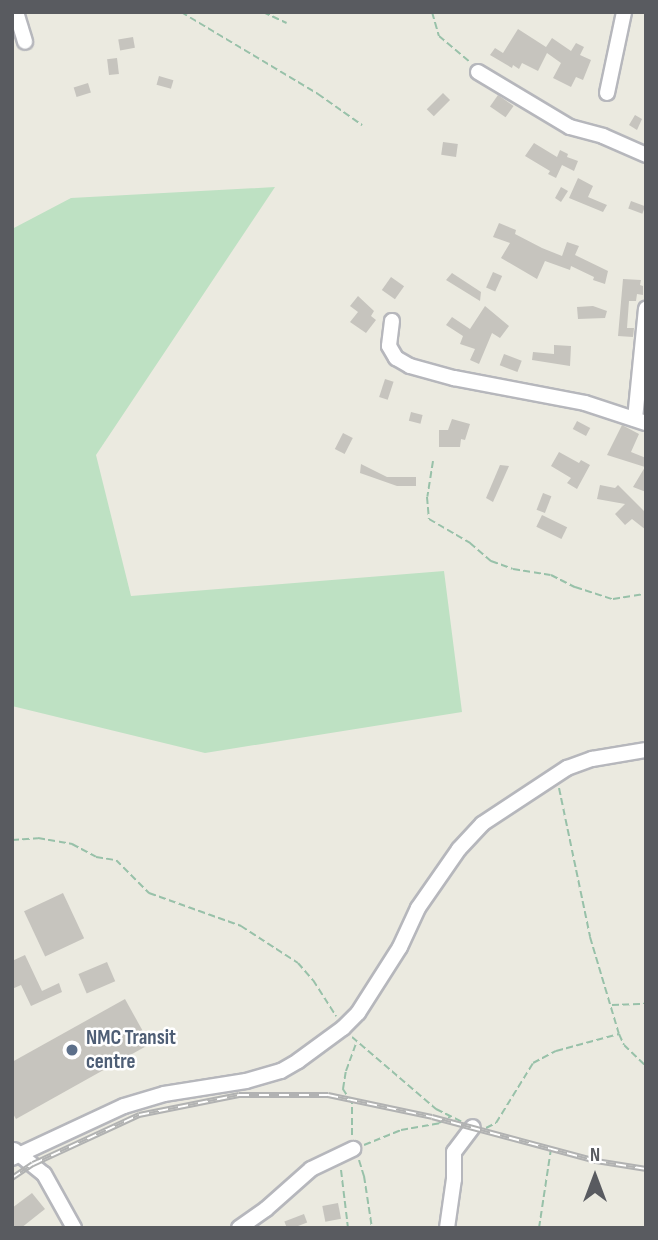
<!DOCTYPE html>
<html>
<head>
<meta charset="utf-8">
<style>
	body { margin:0 }
	#map { position:relative; width:658px; height:1240px; overflow:hidden; background:#ebeae0; font-family:"Sofia Sans Condensed",sans-serif }
	div>[style] { position:absolute }
	.green>* { inset:0; background:#bee1c3 }
	.building>* { inset:0; background:#c6c4be; transform-origin:0 0 }
	.path>* { height:2px; margin-top:-1px; transform-origin:0; background:repeating-linear-gradient(90deg,#98c1a9 0 7px,transparent 0 10.5px) }
	.roads { filter:drop-shadow(2px 0 #b6b7bc) drop-shadow(-2px 0 #b6b7bc) drop-shadow(0 2px #b6b7bc) drop-shadow(0 -2px #b6b7bc) }
	.minor>* { height:14px; margin:-7px; padding:0 7px; transform-origin:7px; border-radius:7px; background:#fff }
	.rail>* { height:6px; margin-top:-3px; transform-origin:0; background:repeating-linear-gradient(90deg,#fff 0 10px,#b1b2b2 0 20px); box-sizing:border-box; border-block:2px solid #b1b2b2 }
	.dots>* { width:19px; height:19px; translate:-50% -50%; box-sizing:border-box; border:4px solid #fff; border-radius:50% }
	span { translate:-50% -50%; white-space:nowrap; text-align:center; line-height:1.15; -webkit-text-stroke:5px #fff; paint-order:stroke }
	.service-label { font-size:21px; color:#4e5e75; font-weight:700 }
	.left { translate:0 -50%; text-align:left }
	.frame { position:absolute; inset:0; border:14px solid #595b60; pointer-events:none }
	.north { position:absolute; left:560px; top:1142px; width:70px; height:70px; -webkit-text-stroke:5px #fff; paint-order:stroke; rotate:0deg; font-size:19px; font-weight:700; line-height:28px; text-align:center; color:#595b60 }
	.north::after { content:''; display:block; margin:auto; width:24px; height:32px; background:#595b60; clip-path:polygon(50% 0,100% 100%,50% 72%,0 100%) }
</style>
</head>
<body>
<div id="map">
	<div class="green">
		<i style="clip-path:polygon(275px 187px,96px 455px,131px 596px,444px 571px,462px 712px,205px 753px,12px 706px,12px 229px,71px 198px)"></i>
	</div>
	<div class="building">
		<i style="clip-path:polygon(518px 29px,546px 47px,552px 38px,571px 51px,576px 43px,584px 47px,580px 55px,591px 60px,583px 80px,576px 77px,571px 87px,553px 78px,561px 63px,547px 53px,538px 71px,522px 63px,519px 69px,513px 65px,512px 68px,490px 55px,495px 48px,503px 53px)"></i>
		<i style="left:133px;top:37px;width:11px;height:15px;rotate:80deg"></i>
		<i style="left:117px;top:58px;width:16px;height:10px;rotate:83deg"></i>
		<i style="left:159px;top:76px;width:15px;height:9px;rotate:16deg"></i>
		<i style="left:88px;top:83px;width:10px;height:15px;rotate:73deg"></i>
		<i style="left:443px;top:93px;width:10px;height:23px;rotate:45deg"></i>
		<i style="left:498px;top:95px;width:19px;height:14px;rotate:35deg"></i>
		<i style="clip-path:polygon(635px 115px,642px 119px,637px 130px,629px 125px)"></i>
		<i style="left:443px;top:142px;width:15px;height:13px;rotate:8deg"></i>
		<i style="clip-path:polygon(534px 143px,557px 157px,560px 150px,568px 154px,567px 157px,578px 161px,574px 171px,562px 165px,556px 178px,548px 174px,550px 171px,525px 156px)"></i>
		<i style="clip-path:polygon(578px 178px,593px 186px,588px 197px,607px 205px,603px 212px,569px 198px)"></i>
		<i style="clip-path:polygon(561px 187px,568px 191px,561px 202px,555px 198px)"></i>
		<i style="left:631px;top:201px;width:15px;height:8px;rotate:20deg"></i>
		<i style="clip-path:polygon(499px 223px,516px 230px,515px 234px,542px 248px,562px 256px,567px 242px,579px 246px,575px 255px,608px 271px,605px 284px,593px 280px,594px 277px,571px 266px,570px 270px,545px 261px,537px 279px,501px 258px,510px 243px,493px 237px)"></i>
		<i style="left:493px;top:272px;width:10px;height:17px;rotate:24deg"></i>
		<i style="clip-path:polygon(452px 273px,481px 292px,480px 301px,446px 280px)"></i>
		<i style="left:391px;top:277px;width:16px;height:16px;rotate:35deg"></i>
		<i style="clip-path:polygon(623px 279px,641px 280px,640px 285px,643px 286px,643px 295px,637px 294px,636px 301px,629px 301px,627px 328px,634px 328px,633px 337px,618px 336px)"></i>
		<i style="clip-path:polygon(358px 296px,374px 311px,371px 316px,376px 320px,366px 333px,350px 322px,358px 312px,350px 306px)"></i>
		<i style="clip-path:polygon(485px 306px,509px 326px,500px 338px,492px 333px,479px 364px,470px 360px,475px 349px,460px 344px,463px 336px,446px 325px,452px 317px,470px 329px)"></i>
		<i style="clip-path:polygon(593px 306px,607px 311px,605px 318px,578px 319px,577px 307px)"></i>
		<i style="clip-path:polygon(554px 345px,571px 346px,570px 366px,532px 360px,533px 352px,554px 354px)"></i>
		<i style="left:504px;top:354px;width:19px;height:12px;rotate:21deg"></i>
		<i style="left:385px;top:379px;width:9px;height:19px;rotate:18deg"></i>
		<i style="left:411px;top:412px;width:12px;height:9px;rotate:14deg"></i>
		<i style="clip-path:polygon(452px 419px,470px 424px,465px 440px,461px 439px,460px 447px,439px 447px,439px 430px,448px 430px)"></i>
		<i style="left:577px;top:421px;width:15px;height:9px;rotate:28deg"></i>
		<i style="clip-path:polygon(622px 425px,639px 434px,631px 452px,646px 458px,646px 492px,633px 487px,645px 467px,607px 455px)"></i>
		<i style="left:343px;top:433px;width:11px;height:18px;rotate:27deg"></i>
		<i style="clip-path:polygon(559px 452px,579px 463px,581px 460px,590px 465px,577px 489px,567px 483px,571px 478px,551px 466px)"></i>
		<i style="clip-path:polygon(361px 464px,387px 477px,416px 477px,416px 486px,397px 486px,360px 473px)"></i>
		<i style="clip-path:polygon(500px 465px,509px 466px,493px 502px,486px 498px)"></i>
		<i style="clip-path:polygon(600px 485px,615px 488px,618px 485px,646px 513px,646px 530px,632px 519px,625px 525px,615px 514px,625px 504px,597px 499px)"></i>
		<i style="left:543px;top:493px;width:9px;height:18px;rotate:21deg"></i>
		<i style="left:542px;top:515px;width:28px;height:13px;rotate:26deg"></i>
		<i style="left:63px;top:893px;width:50px;height:43px;rotate:65deg"></i>
		<i style="clip-path:polygon(25px 955px,42px 991px,59px 983px,62px 992px,31px 1006px,21px 985px,12px 989px,12px 961px)"></i>
		<i style="left:107px;top:962px;width:21px;height:31px;rotate:67deg"></i>
		<i style="clip-path:polygon(125px 999px,150px 1044px,16px 1119px,12px 1112px,12px 1062px)"></i>
		<i style="clip-path:polygon(32px 1193px,45px 1209px,21px 1228px,12px 1228px,12px 1208px)"></i>
		<i style="left:338px;top:1203px;width:16px;height:16px;rotate:79deg"></i>
		<i style="left:304px;top:1214px;width:9px;height:21px;rotate:69deg"></i>
	</div>
	<div class="path">
		<i style="left:181px;top:12px;width:160px;rotate:30.9deg"></i>
		<i style="left:318px;top:94px;width:54px;rotate:35.2deg"></i>
		<i style="left:263px;top:12px;width:26px;rotate:25deg"></i>
		<i style="left:432px;top:12px;width:25px;rotate:74deg"></i>
		<i style="left:439px;top:36px;width:40px;rotate:40deg"></i>
		<i style="left:433px;top:461px;width:36px;rotate:99deg"></i>
		<i style="left:427px;top:497px;width:22px;rotate:85deg"></i>
		<i style="left:429px;top:519px;width:48px;rotate:30.3deg"></i>
		<i style="left:470px;top:543px;width:28px;rotate:41deg"></i>
		<i style="left:491px;top:561px;width:23px;rotate:20deg"></i>
		<i style="left:513px;top:569px;width:38px;rotate:9deg"></i>
		<i style="left:551px;top:575px;width:27px;rotate:27deg"></i>
		<i style="left:575px;top:587px;width:40px;rotate:18deg"></i>
		<i style="left:613px;top:599px;width:33px;rotate:-9deg"></i>
		<i style="left:559px;top:788px;width:152px;rotate:78.2deg"></i>
		<i style="left:590px;top:937px;width:101px;rotate:73.4deg"></i>
		<i style="left:619px;top:1034px;width:12px;rotate:66deg"></i>
		<i style="left:624px;top:1045px;width:30px;rotate:44deg"></i>
		<i style="left:12px;top:840px;width:26px;rotate:-4deg"></i>
		<i style="left:38px;top:838px;width:35px;rotate:10deg"></i>
		<i style="left:72px;top:844px;width:27px;rotate:28deg"></i>
		<i style="left:96px;top:857px;width:20px;rotate:9deg"></i>
		<i style="left:116px;top:860px;width:47px;rotate:45deg"></i>
		<i style="left:149px;top:893px;width:98px;rotate:19.7deg"></i>
		<i style="left:241px;top:926px;width:68px;rotate:33deg"></i>
		<i style="left:298px;top:963px;width:23px;rotate:49deg"></i>
		<i style="left:313px;top:980px;width:43px;rotate:57.4deg"></i>
		<i style="left:612px;top:1005px;width:34px;rotate:-2deg"></i>
		<i style="left:352px;top:1037px;width:111px;rotate:40.6deg"></i>
		<i style="left:436px;top:1109px;width:28px;rotate:26deg"></i>
		<i style="left:486px;top:1128px;width:11px;rotate:-27deg"></i>
		<i style="left:496px;top:1123px;width:70px;rotate:-58.3deg"></i>
		<i style="left:533px;top:1063px;width:26px;rotate:-28deg"></i>
		<i style="left:556px;top:1051px;width:65px;rotate:-15.1deg"></i>
		<i style="left:352px;top:1135px;width:32px;rotate:-90deg"></i>
		<i style="left:352px;top:1103px;width:17px;rotate:-123deg"></i>
		<i style="left:343px;top:1089px;width:18px;rotate:-81deg"></i>
		<i style="left:346px;top:1071px;width:29px;rotate:-70deg"></i>
		<i style="left:364px;top:1145px;width:40px;rotate:-22deg"></i>
		<i style="left:401px;top:1130px;width:39px;rotate:-10deg"></i>
		<i style="left:439px;top:1123px;width:14px;rotate:-30deg"></i>
		<i style="left:359px;top:1160px;width:17px;rotate:73deg"></i>
		<i style="left:364px;top:1176px;width:53px;rotate:81.3deg"></i>
		<i style="left:341px;top:1170px;width:58px;rotate:83.1deg"></i>
		<i style="left:539px;top:1228px;width:80px;rotate:-81.4deg"></i>
	</div>
	<div class="roads">
		<div class="minor">
			<i style="left:16px;top:12px;width:31px;rotate:73deg"></i>
			<i style="left:478px;top:72px;width:107px;rotate:30.9deg"></i>
			<i style="left:570px;top:127px;width:34px;rotate:15deg"></i>
			<i style="left:603px;top:136px;width:47px;rotate:23.8deg"></i>
			<i style="left:607px;top:93px;width:83px;rotate:-78.1deg"></i>
			<i style="left:392px;top:321px;width:25px;rotate:97deg"></i>
			<i style="left:389px;top:346px;width:14px;rotate:60deg"></i>
			<i style="left:396px;top:358px;width:16px;rotate:30deg"></i>
			<i style="left:410px;top:366px;width:46px;rotate:15.3deg"></i>
			<i style="left:454px;top:378px;width:133px;rotate:10.8deg"></i>
			<i style="left:585px;top:403px;width:64px;rotate:18.2deg"></i>
			<i style="left:635px;top:419px;width:111px;rotate:-84.3deg"></i>
			<i style="left:14px;top:1150px;width:38px;rotate:39deg"></i>
			<i style="left:44px;top:1174px;width:62px;rotate:60.9deg"></i>
			<i style="left:12px;top:1158px;width:123px;rotate:-24.9deg"></i>
			<i style="left:124px;top:1106px;width:42px;rotate:-16.7deg"></i>
			<i style="left:164px;top:1094px;width:83px;rotate:-9deg"></i>
			<i style="left:246px;top:1081px;width:36px;rotate:-16deg"></i>
			<i style="left:281px;top:1071px;width:20px;rotate:-30deg"></i>
			<i style="left:298px;top:1061px;width:56px;rotate:-36.3deg"></i>
			<i style="left:343px;top:1028px;width:21px;rotate:-45deg"></i>
			<i style="left:358px;top:1013px;width:78px;rotate:-57.5deg"></i>
			<i style="left:400px;top:947px;width:43px;rotate:-65.2deg"></i>
			<i style="left:418px;top:908px;width:72px;rotate:-55.2deg"></i>
			<i style="left:459px;top:849px;width:34px;rotate:-47deg"></i>
			<i style="left:482px;top:824px;width:102px;rotate:-33.4deg"></i>
			<i style="left:567px;top:768px;width:27px;rotate:-20deg"></i>
			<i style="left:592px;top:759px;width:55px;rotate:-9.5deg"></i>
			<i style="left:239px;top:1228px;width:33px;rotate:-35deg"></i>
			<i style="left:266px;top:1209px;width:60px;rotate:-41.6deg"></i>
			<i style="left:311px;top:1169px;width:47px;rotate:-25.5deg"></i>
			<i style="left:447px;top:1228px;width:49px;rotate:-81.9deg"></i>
			<i style="left:454px;top:1179px;width:27px;rotate:-90deg"></i>
			<i style="left:454px;top:1152px;width:31px;rotate:-53deg"></i>
		</div>
	</div>
	<div class="rail">
		<i style="left:12px;top:1178px;width:25px;rotate:-34deg"></i>
		<i style="left:33px;top:1164px;width:117px;rotate:-24.8deg"></i>
		<i style="left:139px;top:1115px;width:102px;rotate:-11.3deg"></i>
		<i style="left:239px;top:1095px;width:89px"></i>
		<i style="left:328px;top:1095px;width:106px;rotate:11.9deg"></i>
		<i style="left:432px;top:1117px;width:170px;rotate:15deg"></i>
		<i style="left:596px;top:1161px;width:51px;rotate:9.1deg"></i>
	</div>
	<div class="dots">
		<i style="left:72px;top:1050px;background:#5c6f8a"></i>
	</div>
	<div class="service-label">
		<span class="left" style="left:86px;top:1050px">NMC Transit<br>centre</span>
	</div>
	<div class="frame"></div>
	<div class="north">N</div>
</div>
</body>
</html>
